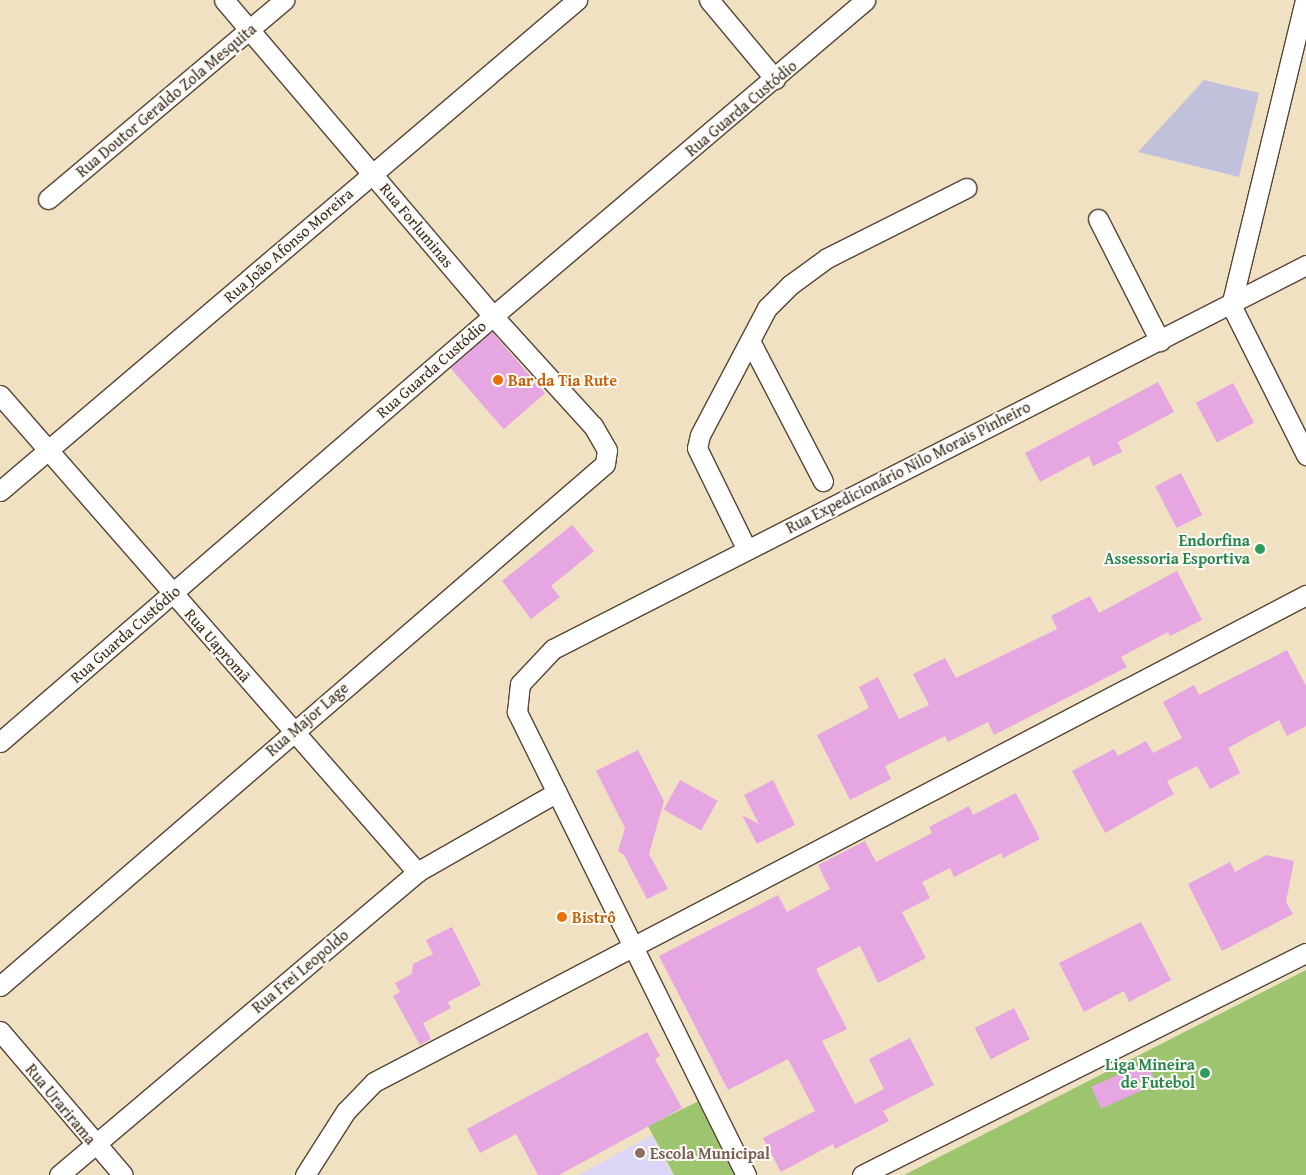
<!DOCTYPE html>
<html>
<head>
<meta charset="utf-8">
<style>
	body { margin:0 }
	#map { position:relative; width:1306px; height:1175px; overflow:hidden; background:#f0e1c2; font-family:"Gentium Book Plus",serif }
	div>[style] { position:absolute }
	.built>* { inset:0; background:#ddd5f6 }
	.industrial>* { inset:0; background:#c2c1dc }
	.green>* { inset:0; background:#9dc570 }
	.building>* { inset:0; background:#e6a6e1; transform-origin:0 0 }
	.roads { filter:drop-shadow(1px 0 #564537) drop-shadow(-1px 0 #564537) drop-shadow(0 1px #564537) drop-shadow(0 -1px #564537) }
	.minor>* { height:19px; margin:-9.5px; padding:0 9.5px; transform-origin:9.5px; border-radius:9.5px; background:#fff }
	.dots>* { width:14px; height:14px; translate:-50% -50%; box-sizing:border-box; border:2px solid #fdfcf7; border-radius:50% }
	span { translate:-50% -50%; white-space:nowrap; text-align:center; line-height:1.15; -webkit-text-stroke:4px #fdfcf7; paint-order:stroke }
	.street-label { font-size:16px; color:#3b2a1e }
	.food-label { font-size:16px; color:#c56008; font-weight:700 }
	.left { translate:0 -50%; text-align:left }
	.leisure-label { font-size:16px; color:#27864d; font-weight:700 }
	.right { translate:-100% -50%; text-align:right }
	.education-label { font-size:16px; color:#785e54; font-weight:700 }
</style>
</head>
<body>
<div id="map">
	<div class="built">
		<i style="clip-path:polygon(652px 1135px,673px 1175px,578px 1175px,586px 1171px)"></i>
	</div>
	<div class="industrial">
		<i style="clip-path:polygon(1204px 80px,1259px 93px,1239px 177px,1138px 152px)"></i>
	</div>
	<div class="green">
		<i style="clip-path:polygon(1306px 970px,1306px 1175px,904px 1175px)"></i>
		<i style="clip-path:polygon(701px 1100px,739px 1175px,674px 1175px,648px 1126px)"></i>
	</div>
	<div class="building">
		<i style="left:492px;top:332px;width:81px;height:55px;rotate:49deg"></i>
		<i style="clip-path:polygon(1158px 382px,1174px 412px,1118px 442px,1122px 452px,1093px 466px,1089px 456px,1040px 482px,1025px 453px)"></i>
		<i style="left:1233px;top:383px;width:45px;height:42px;rotate:62deg"></i>
		<i style="left:1181px;top:473px;width:47px;height:29px;rotate:63deg"></i>
		<i style="clip-path:polygon(572px 525px,594px 551px,551px 586px,560px 597px,531px 619px,502px 581px)"></i>
		<i style="clip-path:polygon(1177px 571px,1202px 620px,1170px 636px,1168px 632px,1121px 657px,1127px 667px,994px 735px,988px 722px,948px 742px,945px 736px,885px 766px,891px 779px,850px 800px,817px 735px,869px 708px,859px 687px,878px 677px,899px 719px,929px 705px,913px 674px,945px 658px,956px 678px,1057px 629px,1051px 616px,1090px 596px,1099px 613px)"></i>
		<i style="clip-path:polygon(1287px 650px,1306px 686px,1306px 726px,1287px 736px,1279px 720px,1228px 748px,1240px 773px,1210px 789px,1197px 766px,1167px 781px,1174px 794px,1105px 833px,1072px 771px,1114px 749px,1118px 756px,1146px 741px,1153px 753px,1182px 738px,1163px 702px,1194px 685px,1199px 695px)"></i>
		<i style="clip-path:polygon(638px 750px,664px 801px,649px 854px,668px 889px,647px 899px,624px 855px,618px 851px,625px 828px,596px 771px)"></i>
		<i style="left:680px;top:780px;width:43px;height:34px;rotate:29deg"></i>
		<i style="clip-path:polygon(773px 780px,795px 825px,757px 844px,742px 815px,759px 824px,744px 795px)"></i>
		<i style="clip-path:polygon(1016px 793px,1040px 839px,1003px 858px,1001px 853px,954px 877px,950px 868px,922px 882px,930px 898px,902px 912px,926px 958px,878px 983px,860px 946px,816px 969px,847px 1029px,822px 1041px,855px 1104px,884px 1089px,869px 1059px,910px 1038px,934px 1085px,883px 1111px,889px 1121px,835px 1149px,833px 1144px,781px 1172px,763px 1138px,815px 1111px,788px 1059px,728px 1090px,659px 956px,778px 895px,787px 912px,830px 889px,818px 865px,865px 841px,876px 862px,932px 833px,929px 827px,969px 806px,973px 815px)"></i>
		<i style="clip-path:polygon(1266px 855px,1294px 861px,1286px 902px,1293px 914px,1222px 951px,1188px 884px,1230px 862px,1235px 872px)"></i>
		<i style="clip-path:polygon(1141px 922px,1171px 980px,1129px 1002px,1124px 991px,1084px 1012px,1059px 963px)"></i>
		<i style="clip-path:polygon(452px 927px,481px 985px,448px 1002px,451px 1008px,423px 1023px,431px 1039px,420px 1045px,393px 996px,400px 992px,395px 983px,412px 974px,413px 964px,433px 954px,426px 940px)"></i>
		<i style="left:1014px;top:1008px;width:35px;height:44px;rotate:63deg"></i>
		<i style="clip-path:polygon(647px 1032px,660px 1056px,655px 1059px,682px 1108px,559px 1175px,538px 1175px,516px 1134px,480px 1153px,467px 1129px)"></i>
		<i style="left:1147px;top:1062px;width:24px;height:61px;rotate:66deg"></i>
	</div>
	<div class="roads">
		<div class="minor">
			<i style="left:709px;top:0;width:103px;rotate:50.1deg"></i>
			<i style="left:1305px;top:0;width:314px;rotate:103.6deg"></i>
			<i style="left:1231px;top:305px;width:168px;rotate:63.4deg"></i>
			<i style="left:48px;top:199px;width:309px;rotate:-40.1deg"></i>
			<i style="left:1098px;top:219px;width:137px;rotate:63.1deg"></i>
			<i style="left:750px;top:341px;width:158px;rotate:62.5deg"></i>
			<i style="left:0;top:395px;width:634px;rotate:48.84deg"></i>
			<i style="left:0;top:491px;width:758px;rotate:-40.4deg"></i>
			<i style="left:746px;top:548px;width:111px;rotate:-116.1deg"></i>
			<i style="left:697px;top:448px;width:13px;rotate:-77deg"></i>
			<i style="left:700px;top:435px;width:144px;rotate:-62.2deg"></i>
			<i style="left:767px;top:308px;width:33px;rotate:-45deg"></i>
			<i style="left:790px;top:285px;width:46px;rotate:-36.1deg"></i>
			<i style="left:827px;top:258px;width:156px;rotate:-26.7deg"></i>
			<i style="left:0;top:742px;width:652px;rotate:-40.83deg"></i>
			<i style="left:493px;top:316px;width:488px;rotate:-40.3deg"></i>
			<i style="left:0;top:986px;width:799px;rotate:-40.79deg"></i>
			<i style="left:605px;top:464px;width:14px;rotate:-82deg"></i>
			<i style="left:607px;top:450px;width:28px;rotate:-120deg"></i>
			<i style="left:593px;top:426px;width:149px;rotate:-132.3deg"></i>
			<i style="left:493px;top:316px;width:415px;rotate:-130.4deg"></i>
			<i style="left:0;top:1031px;width:189px;rotate:49.5deg"></i>
			<i style="left:59px;top:1175px;width:469px;rotate:-40.2deg"></i>
			<i style="left:417px;top:872px;width:161px;rotate:-29.7deg"></i>
			<i style="left:305px;top:1175px;width:76px;rotate:-57.4deg"></i>
			<i style="left:346px;top:1111px;width:40px;rotate:-46deg"></i>
			<i style="left:374px;top:1082px;width:1052px;rotate:-27.59deg"></i>
			<i style="left:746px;top:1175px;width:517px;rotate:-116.32deg"></i>
			<i style="left:517px;top:712px;width:28px;rotate:-84deg"></i>
			<i style="left:520px;top:684px;width:48px;rotate:-46.7deg"></i>
			<i style="left:553px;top:649px;width:845px;rotate:-27.02deg"></i>
			<i style="left:862px;top:1175px;width:496px;rotate:-26.6deg"></i>
		</div>
	</div>
	<div class="dots">
		<i style="left:498px;top:380px;background:#e8710a"></i>
		<i style="left:1260px;top:549px;background:#2e9e5b"></i>
		<i style="left:562px;top:917px;background:#e8710a"></i>
		<i style="left:1205px;top:1073px;background:#2e9e5b"></i>
		<i style="left:640px;top:1153px;background:#8d6e63"></i>
	</div>
	<div class="street-label">
		<span style="left:166px;top:100px;rotate:-40deg">Rua Doutor Geraldo Zola Mesquita</span>
		<span style="left:741px;top:108px;rotate:-40deg">Rua Guarda Custódio</span>
		<span style="left:417px;top:225px;rotate:50deg">Rua Forluminas</span>
		<span style="left:288px;top:245px;rotate:-41deg">Rua João Afonso Moreira</span>
		<span style="left:431px;top:369px;rotate:-41deg">Rua Guarda Custódio</span>
		<span style="left:908px;top:467px;rotate:-27deg">Rua Expedicionário Nilo Morais Pinheiro</span>
		<span style="left:125px;top:634px;rotate:-41deg">Rua Guarda Custódio</span>
		<span style="left:218px;top:645px;rotate:49deg">Rua Uapromã</span>
		<span style="left:307px;top:719px;rotate:-41deg">Rua Major Lage</span>
		<span style="left:300px;top:971px;rotate:-40deg">Rua Frei Leopoldo</span>
		<span style="left:61px;top:1104px;rotate:50deg">Rua Urarirama</span>
	</div>
	<div class="food-label">
		<span class="left" style="left:508px;top:380px">Bar da Tia Rute</span>
		<span class="left" style="left:572px;top:917px">Bistrô</span>
	</div>
	<div class="leisure-label">
		<span class="right" style="left:1250px;top:549px">Endorfina<br>Assessoria Esportiva</span>
		<span class="right" style="left:1195px;top:1073px">Liga Mineira<br>de Futebol</span>
	</div>
	<div class="education-label">
		<span class="left" style="left:650px;top:1153px">Escola Municipal</span>
	</div>
</div>
</body>
</html>
